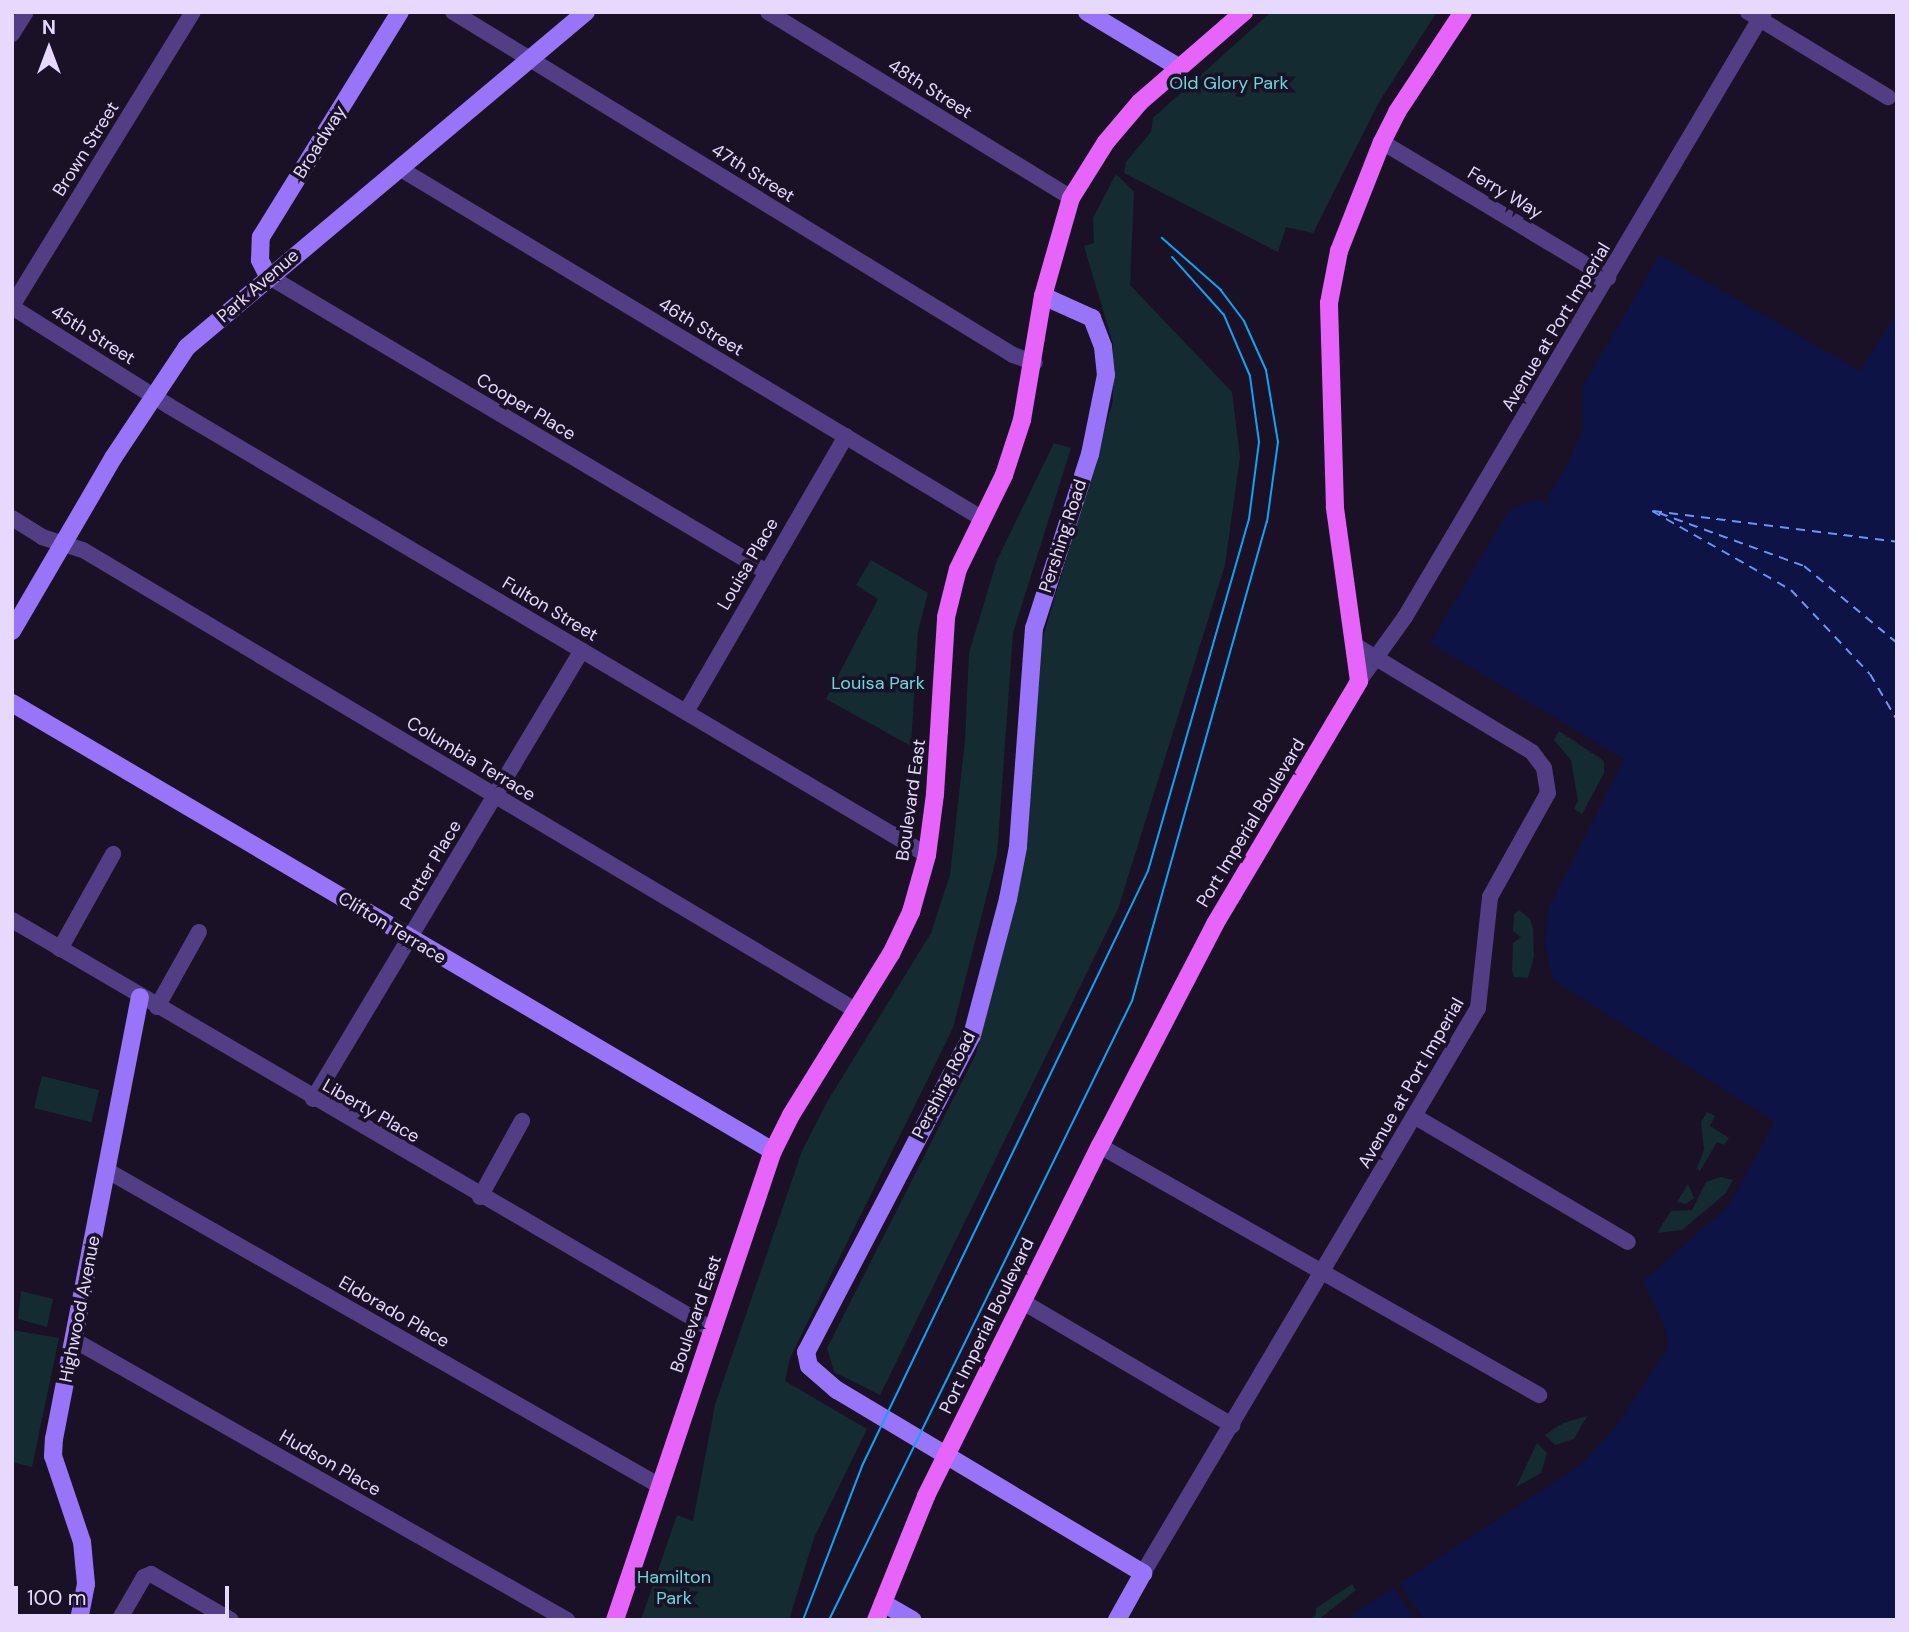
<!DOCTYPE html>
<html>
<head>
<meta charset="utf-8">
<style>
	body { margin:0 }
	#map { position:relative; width:1909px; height:1632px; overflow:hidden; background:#1a1127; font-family:"DM Sans",sans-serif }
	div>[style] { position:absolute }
	.green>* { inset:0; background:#142b31; transform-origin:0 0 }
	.water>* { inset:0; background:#0d1344 }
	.pier>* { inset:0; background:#1a1127 }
	.ferry>* { height:2px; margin-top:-1px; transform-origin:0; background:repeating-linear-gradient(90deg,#6b94f9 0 9px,transparent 0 16px) }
	.street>* { height:16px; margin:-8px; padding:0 8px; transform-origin:8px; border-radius:8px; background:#523e84 }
	.secondary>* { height:18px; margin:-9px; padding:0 9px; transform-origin:9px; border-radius:9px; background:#9874f9 }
	.primary>* { height:18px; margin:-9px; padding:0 9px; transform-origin:9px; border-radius:9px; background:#e664f9 }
	.tram>* { height:2px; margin:-1px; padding:0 1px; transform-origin:1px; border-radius:1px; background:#0da4f5 }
	span { translate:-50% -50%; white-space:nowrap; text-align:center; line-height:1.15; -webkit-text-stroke:7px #1a1127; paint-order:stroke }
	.park-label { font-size:18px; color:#66dbdb }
	.street-label { font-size:18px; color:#e6d9fd }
	.frame { position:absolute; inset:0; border:14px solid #e6d9fd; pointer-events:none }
	.north { position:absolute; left:14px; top:14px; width:70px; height:70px; -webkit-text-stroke:5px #1a1127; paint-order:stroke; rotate:0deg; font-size:19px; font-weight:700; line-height:28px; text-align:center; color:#e6d9fd }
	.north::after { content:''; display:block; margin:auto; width:24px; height:32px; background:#e6d9fd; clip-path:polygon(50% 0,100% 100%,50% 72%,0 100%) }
	.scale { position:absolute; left:14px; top:1586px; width:215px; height:32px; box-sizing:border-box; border:4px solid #e6d9fd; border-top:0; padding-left:9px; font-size:21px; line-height:24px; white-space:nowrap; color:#e6d9fd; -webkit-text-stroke:5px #1a1127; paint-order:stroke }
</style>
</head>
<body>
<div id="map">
	<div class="green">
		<i style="clip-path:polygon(1271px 12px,1437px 12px,1379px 102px,1313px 233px,1286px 227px,1278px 252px,1124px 173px,1126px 162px,1151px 132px,1153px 118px)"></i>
		<i style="clip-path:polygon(1116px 174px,1134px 192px,1130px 285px,1232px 392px,1240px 457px,1225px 565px,1118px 909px,880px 1395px,834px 1372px,827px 1348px,976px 1054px,1003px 952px,1028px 834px,1039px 651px,1113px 401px,1113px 344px,1084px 246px,1094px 243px,1093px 218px)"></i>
		<i style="clip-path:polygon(1054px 443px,1071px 448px,1013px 633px,997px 855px,953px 1028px,790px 1358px,785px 1381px,867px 1429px,814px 1538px,789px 1620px,641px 1620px,677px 1515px,693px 1521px,715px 1405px,802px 1151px,827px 1102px,931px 933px,950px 875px,965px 741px,969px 653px,997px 560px)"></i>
		<i style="clip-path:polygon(871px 560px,928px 593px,918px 631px,911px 746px,826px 699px,878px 599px,856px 585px)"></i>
		<i style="clip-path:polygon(1559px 731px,1604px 761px,1604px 773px,1582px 814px,1574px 809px,1578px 801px,1571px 760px,1554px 740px)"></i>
		<i style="clip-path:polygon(1519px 910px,1530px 919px,1533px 929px,1534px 956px,1528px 978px,1514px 977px,1512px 970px,1513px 943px,1521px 937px,1513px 931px,1514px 914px)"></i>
		<i style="left:42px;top:1076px;width:59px;height:33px;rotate:14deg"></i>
		<i style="clip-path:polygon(1707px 1112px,1715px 1116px,1710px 1126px,1729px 1138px,1724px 1145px,1717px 1142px,1700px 1171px,1697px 1168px,1704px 1150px,1701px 1122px)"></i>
		<i style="clip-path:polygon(1721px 1177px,1733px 1180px,1725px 1194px,1682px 1230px,1657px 1233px,1671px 1211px,1692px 1210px,1706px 1182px)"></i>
		<i style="clip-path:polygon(1688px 1184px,1694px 1198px,1686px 1204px,1677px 1202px)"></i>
		<i style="clip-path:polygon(21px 1291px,53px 1299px,47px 1327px,18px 1319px)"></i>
		<i style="clip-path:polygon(12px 1330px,59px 1338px,32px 1467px,12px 1462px)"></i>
		<i style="clip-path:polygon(1587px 1416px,1574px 1439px,1555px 1445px,1545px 1435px,1563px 1423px)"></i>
		<i style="clip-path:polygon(1537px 1443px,1547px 1453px,1541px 1473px,1516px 1487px)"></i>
		<i style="clip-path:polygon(1352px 1584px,1356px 1590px,1318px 1620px,1307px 1620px,1316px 1615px,1316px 1608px)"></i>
	</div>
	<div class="water">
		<i style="clip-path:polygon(1660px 255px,1860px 371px,1897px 313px,1897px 1620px,1344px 1620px,1579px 1466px,1616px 1427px,1668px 1347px,1665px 1327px,1643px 1281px,1728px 1206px,1775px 1122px,1553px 980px,1545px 944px,1548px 910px,1624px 759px,1430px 643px,1509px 510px,1539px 499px,1549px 505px,1551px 500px,1546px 497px,1564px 472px,1583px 430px,1582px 387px)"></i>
	</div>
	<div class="pier">
		<i style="clip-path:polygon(1398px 1582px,1424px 1620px,1416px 1620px,1392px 1586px)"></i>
	</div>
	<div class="ferry">
		<i style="left:1652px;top:511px;width:160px;rotate:29.6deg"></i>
		<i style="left:1791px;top:590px;width:115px;rotate:46.8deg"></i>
		<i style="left:1870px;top:674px;width:53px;rotate:59.6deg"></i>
		<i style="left:1653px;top:511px;width:246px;rotate:7.2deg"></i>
		<i style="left:1659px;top:513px;width:154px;rotate:20.1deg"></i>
		<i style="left:1804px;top:566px;width:121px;rotate:39.6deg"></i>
	</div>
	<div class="street">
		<i style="left:453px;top:12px;width:657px;rotate:31.49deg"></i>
		<i style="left:1013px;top:355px;width:23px;rotate:20deg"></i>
		<i style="left:768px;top:12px;width:356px;rotate:31.5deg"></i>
		<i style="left:1748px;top:12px;width:164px;rotate:31.3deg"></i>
		<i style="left:12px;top:34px;width:26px;rotate:-58deg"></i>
		<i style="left:1382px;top:142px;width:264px;rotate:31deg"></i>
		<i style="left:399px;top:168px;width:681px;rotate:31.01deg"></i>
		<i style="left:268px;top:276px;width:578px;rotate:30.69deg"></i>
		<i style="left:12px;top:306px;width:345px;rotate:-58.4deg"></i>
		<i style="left:12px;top:307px;width:186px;rotate:32.2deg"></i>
		<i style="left:169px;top:406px;width:881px;rotate:30.64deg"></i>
		<i style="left:12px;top:518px;width:36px;rotate:32deg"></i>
		<i style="left:42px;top:537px;width:43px;rotate:17.6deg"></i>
		<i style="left:83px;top:550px;width:901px;rotate:30.78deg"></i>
		<i style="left:1359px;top:681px;width:79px;rotate:-54.3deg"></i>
		<i style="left:1405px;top:617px;width:703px;rotate:-59.32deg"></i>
		<i style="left:686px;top:712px;width:319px;rotate:-59.9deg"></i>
		<i style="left:12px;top:920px;width:812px;rotate:30.32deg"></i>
		<i style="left:60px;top:949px;width:109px;rotate:-60.8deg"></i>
		<i style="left:157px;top:1007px;width:86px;rotate:-60.8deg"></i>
		<i style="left:313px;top:1099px;width:523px;rotate:-59.07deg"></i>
		<i style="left:1414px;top:1116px;width:248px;rotate:30.5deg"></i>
		<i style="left:1100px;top:1146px;width:505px;rotate:29.56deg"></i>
		<i style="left:108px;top:1171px;width:636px;rotate:29.71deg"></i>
		<i style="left:480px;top:1197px;width:87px;rotate:-61.1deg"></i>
		<i style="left:1023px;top:1302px;width:243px;rotate:30.5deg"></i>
		<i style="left:74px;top:1340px;width:567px;rotate:29.59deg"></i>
		<i style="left:1143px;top:1573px;width:657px;rotate:-59.34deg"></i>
		<i style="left:1478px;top:1008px;width:112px;rotate:-83.8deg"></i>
		<i style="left:1490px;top:897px;width:119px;rotate:-60.9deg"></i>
		<i style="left:1548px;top:793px;width:25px;rotate:-99deg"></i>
		<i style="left:1544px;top:768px;width:20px;rotate:-127deg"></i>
		<i style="left:1532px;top:752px;width:205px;rotate:-148.9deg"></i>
		<i style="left:119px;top:1620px;width:50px;rotate:-59.8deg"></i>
		<i style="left:144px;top:1577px;width:8px;rotate:-23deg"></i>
		<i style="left:151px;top:1574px;width:92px;rotate:29.9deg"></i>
	</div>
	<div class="secondary">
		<i style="left:1087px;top:12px;width:106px;rotate:31.1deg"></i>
		<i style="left:268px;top:276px;width:18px;rotate:-117deg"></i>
		<i style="left:260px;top:260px;width:23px;rotate:-88deg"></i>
		<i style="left:261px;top:237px;width:264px;rotate:-58.3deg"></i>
		<i style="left:1043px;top:296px;width:54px;rotate:24.2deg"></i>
		<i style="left:1092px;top:318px;width:31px;rotate:69deg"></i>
		<i style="left:1103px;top:347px;width:28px;rotate:84deg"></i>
		<i style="left:1106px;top:375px;width:81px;rotate:101.4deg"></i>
		<i style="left:1090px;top:454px;width:183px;rotate:107.8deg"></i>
		<i style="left:1034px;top:628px;width:220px;rotate:94.2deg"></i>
		<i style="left:1018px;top:847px;width:53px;rotate:100.9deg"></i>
		<i style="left:1008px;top:899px;width:141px;rotate:104.8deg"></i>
		<i style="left:972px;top:1035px;width:358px;rotate:117.6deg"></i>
		<i style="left:806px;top:1352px;width:14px;rotate:78deg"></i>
		<i style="left:809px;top:1366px;width:37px;rotate:41deg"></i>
		<i style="left:837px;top:1390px;width:357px;rotate:30.9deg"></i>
		<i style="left:1143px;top:1573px;width:54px;rotate:119deg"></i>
		<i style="left:12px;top:631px;width:200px;rotate:-59.7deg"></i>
		<i style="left:113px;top:458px;width:133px;rotate:-56.3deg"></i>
		<i style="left:187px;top:347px;width:521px;rotate:-40.02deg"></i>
		<i style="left:12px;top:703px;width:883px;rotate:30.49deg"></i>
		<i style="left:883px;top:1603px;width:34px;rotate:30deg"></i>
		<i style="left:79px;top:1620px;width:37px;rotate:-79deg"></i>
		<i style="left:86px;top:1584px;width:42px;rotate:-95.4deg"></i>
		<i style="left:82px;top:1542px;width:91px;rotate:-108.6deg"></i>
		<i style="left:53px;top:1456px;width:17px;rotate:-87deg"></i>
		<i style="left:54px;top:1439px;width:450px;rotate:-79deg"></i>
	</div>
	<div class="primary">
		<i style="left:615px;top:1620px;width:495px;rotate:-71.4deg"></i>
		<i style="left:773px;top:1151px;width:40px;rotate:-63.4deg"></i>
		<i style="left:791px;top:1115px;width:190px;rotate:-58.2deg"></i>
		<i style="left:891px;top:954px;width:47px;rotate:-64.5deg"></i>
		<i style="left:911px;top:912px;width:59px;rotate:-74.3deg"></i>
		<i style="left:927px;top:855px;width:62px;rotate:-82.5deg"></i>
		<i style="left:935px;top:794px;width:177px;rotate:-86.4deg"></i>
		<i style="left:946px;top:617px;width:49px;rotate:-76deg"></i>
		<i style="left:958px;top:569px;width:105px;rotate:-63.9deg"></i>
		<i style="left:1004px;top:475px;width:58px;rotate:-71.9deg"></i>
		<i style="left:1022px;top:420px;width:126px;rotate:-80.4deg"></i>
		<i style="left:1043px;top:296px;width:102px;rotate:-74.1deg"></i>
		<i style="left:1071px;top:198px;width:66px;rotate:-58deg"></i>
		<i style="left:1106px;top:142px;width:52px;rotate:-49.6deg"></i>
		<i style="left:1140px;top:102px;width:138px;rotate:-40.9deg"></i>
		<i style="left:876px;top:1620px;width:134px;rotate:-68deg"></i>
		<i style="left:926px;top:1496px;width:391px;rotate:-63.6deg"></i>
		<i style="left:1100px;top:1146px;width:250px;rotate:-62.6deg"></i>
		<i style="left:1215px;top:924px;width:282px;rotate:-59.3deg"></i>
		<i style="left:1359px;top:681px;width:176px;rotate:-97.9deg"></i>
		<i style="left:1335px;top:507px;width:204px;rotate:-91.7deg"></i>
		<i style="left:1329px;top:303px;width:53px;rotate:-79.1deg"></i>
		<i style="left:1339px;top:251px;width:117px;rotate:-68.5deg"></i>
		<i style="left:1382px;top:142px;width:34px;rotate:-63deg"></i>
		<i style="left:1397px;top:112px;width:120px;rotate:-56.6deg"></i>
	</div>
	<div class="tram">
		<i style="left:803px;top:1620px;width:165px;rotate:-69deg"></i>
		<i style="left:862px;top:1466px;width:660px;rotate:-64.33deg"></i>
		<i style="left:1148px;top:871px;width:366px;rotate:-74deg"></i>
		<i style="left:1249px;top:519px;width:78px;rotate:-82.6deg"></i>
		<i style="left:1259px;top:442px;width:67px;rotate:-97.8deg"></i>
		<i style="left:1250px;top:376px;width:66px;rotate:-113.1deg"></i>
		<i style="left:1224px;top:315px;width:78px;rotate:-131.9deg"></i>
		<i style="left:829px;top:1620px;width:689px;rotate:-63.92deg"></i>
		<i style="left:1132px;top:1001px;width:498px;rotate:-74.3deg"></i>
		<i style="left:1267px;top:522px;width:81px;rotate:-82.2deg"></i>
		<i style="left:1278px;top:442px;width:73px;rotate:-99.5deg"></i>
		<i style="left:1266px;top:370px;width:54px;rotate:-114.2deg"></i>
		<i style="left:1244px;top:321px;width:39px;rotate:-127deg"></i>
		<i style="left:1221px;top:290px;width:79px;rotate:-138.6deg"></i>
	</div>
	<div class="park-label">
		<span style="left:1229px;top:83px">Old Glory Park</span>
		<span style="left:878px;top:683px">Louisa Park</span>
		<span style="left:674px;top:1588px">Hamilton<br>Park</span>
	</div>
	<div class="street-label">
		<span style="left:930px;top:89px;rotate:32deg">48th Street</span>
		<span style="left:320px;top:142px;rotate:-58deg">Broadway</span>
		<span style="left:86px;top:149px;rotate:-58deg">Brown Street</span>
		<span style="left:753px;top:173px;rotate:32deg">47th Street</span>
		<span style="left:1505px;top:193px;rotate:31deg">Ferry Way</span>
		<span style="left:258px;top:286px;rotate:-41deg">Park Avenue</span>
		<span style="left:701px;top:327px;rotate:31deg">46th Street</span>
		<span style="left:1556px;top:327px;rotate:-59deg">Avenue at Port Imperial</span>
		<span style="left:93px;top:335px;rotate:32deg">45th Street</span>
		<span style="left:526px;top:407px;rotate:31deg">Cooper Place</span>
		<span style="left:1063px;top:536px;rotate:-72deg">Pershing Road</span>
		<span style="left:748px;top:564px;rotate:-60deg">Louisa Place</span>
		<span style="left:550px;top:609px;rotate:31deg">Fulton Street</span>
		<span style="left:471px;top:759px;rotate:31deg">Columbia Terrace</span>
		<span style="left:911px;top:800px;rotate:-82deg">Boulevard East</span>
		<span style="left:1251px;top:823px;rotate:-59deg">Port Imperial Boulevard</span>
		<span style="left:431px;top:865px;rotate:-59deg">Potter Place</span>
		<span style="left:392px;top:928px;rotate:31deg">Clifton Terrace</span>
		<span style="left:1411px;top:1083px;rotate:-60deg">Avenue at Port Imperial</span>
		<span style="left:944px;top:1085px;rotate:-63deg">Pershing Road</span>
		<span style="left:371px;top:1111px;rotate:30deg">Liberty Place</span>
		<span style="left:80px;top:1309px;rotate:-79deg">Highwood Avenue</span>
		<span style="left:394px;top:1312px;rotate:30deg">Eldorado Place</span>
		<span style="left:696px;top:1314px;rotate:-71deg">Boulevard East</span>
		<span style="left:987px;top:1326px;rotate:-64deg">Port Imperial Boulevard</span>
		<span style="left:330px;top:1463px;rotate:30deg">Hudson Place</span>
	</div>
	<div class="frame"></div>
	<div class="north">N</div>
	<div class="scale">100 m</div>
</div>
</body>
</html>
